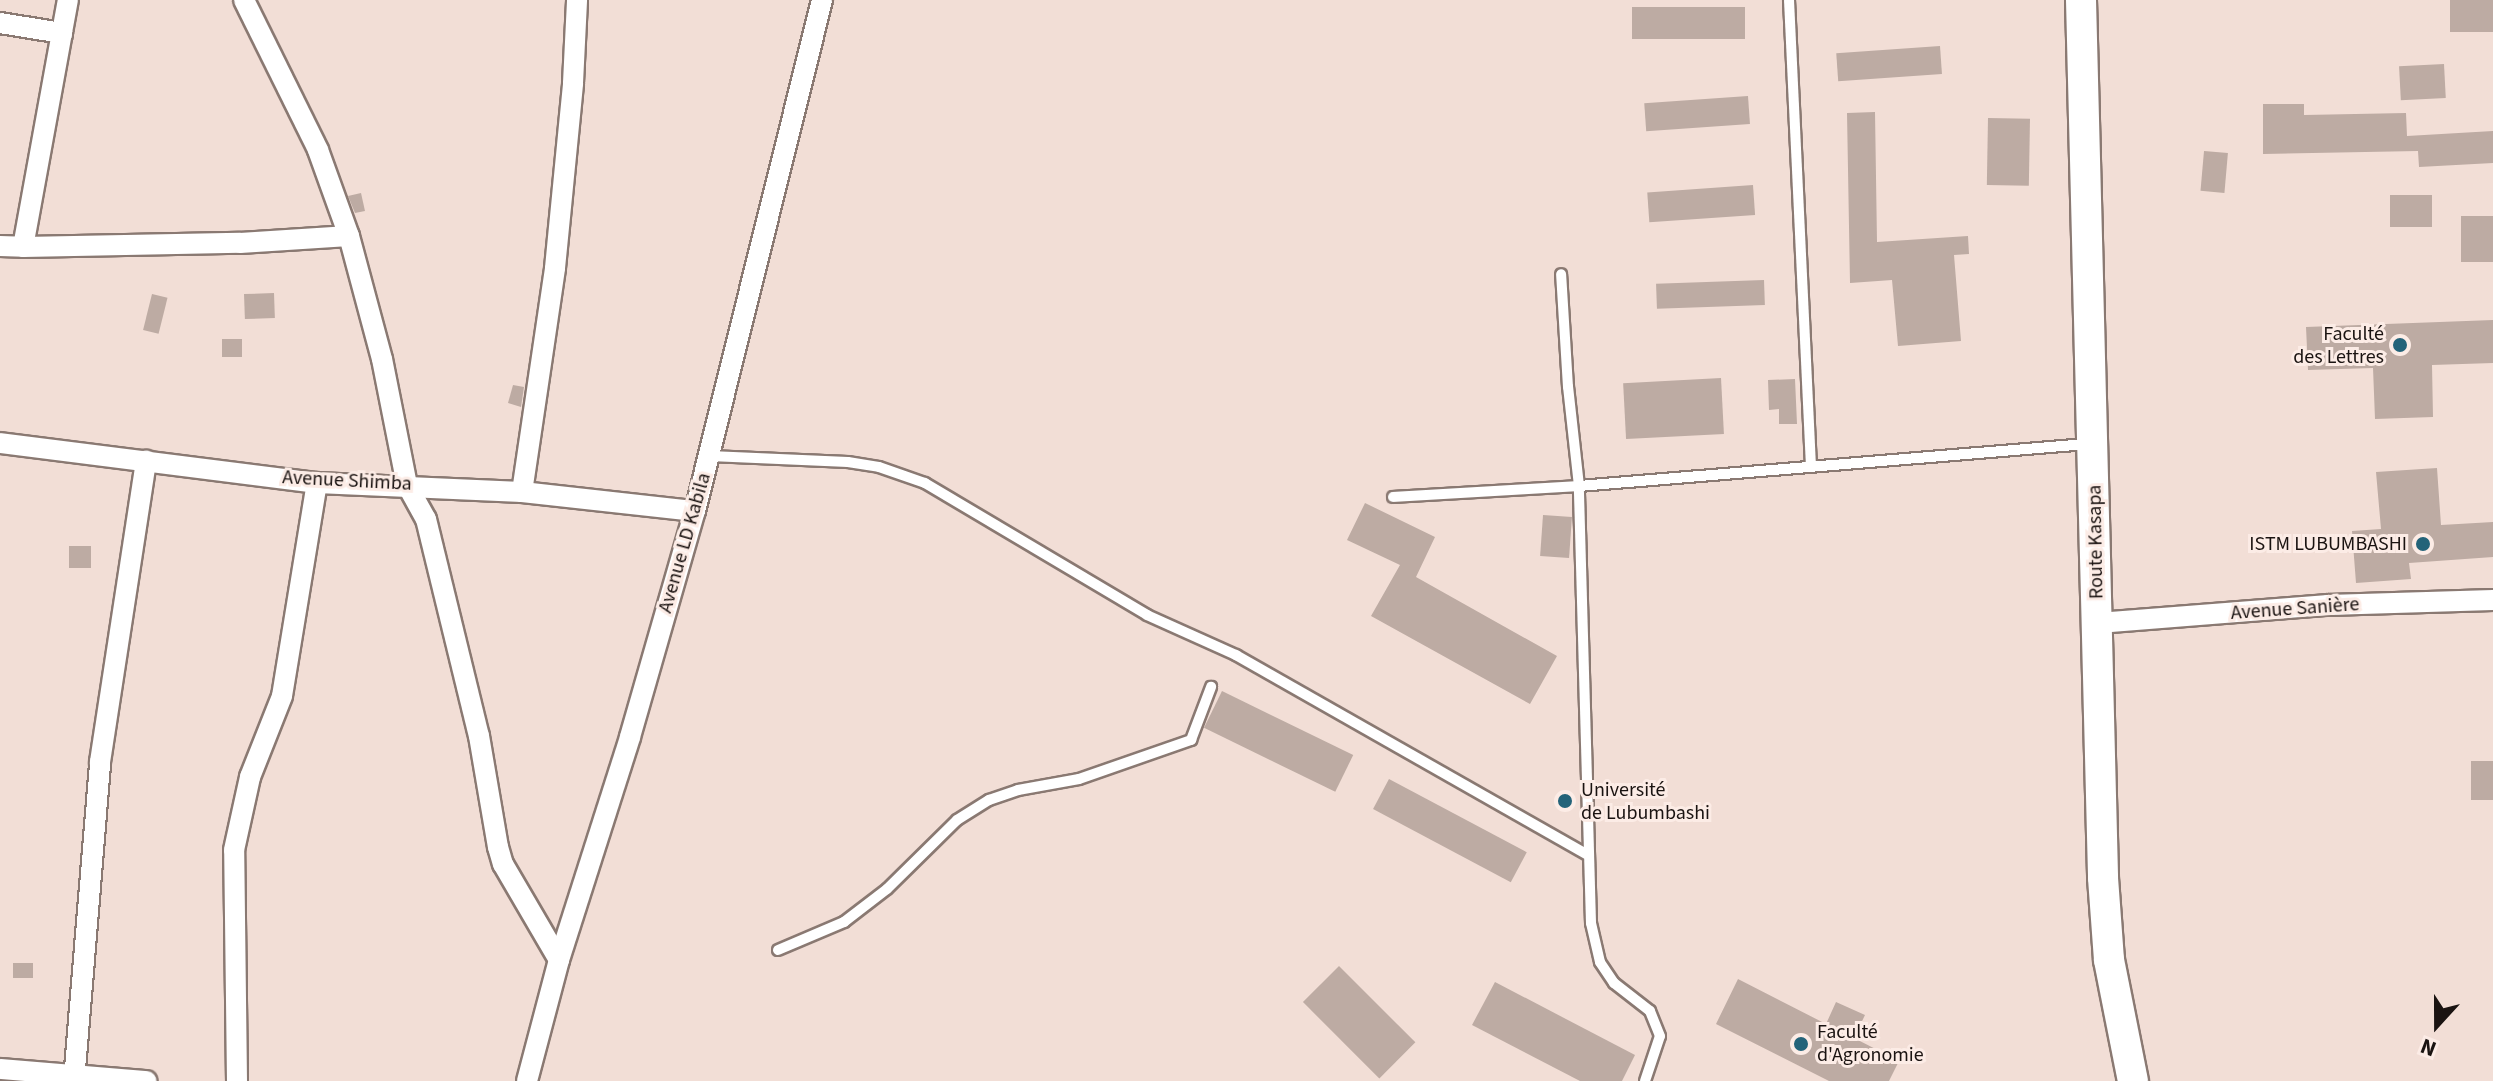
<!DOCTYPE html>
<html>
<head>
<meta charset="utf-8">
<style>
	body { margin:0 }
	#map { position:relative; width:2493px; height:1081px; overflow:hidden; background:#f2ded6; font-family:"Source Sans 3",sans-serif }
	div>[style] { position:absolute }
	.building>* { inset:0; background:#bdaba3; transform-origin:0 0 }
	.roads { filter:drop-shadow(2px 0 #8a7972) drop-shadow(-2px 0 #8a7972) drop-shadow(0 2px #8a7972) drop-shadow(0 -2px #8a7972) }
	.service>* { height:10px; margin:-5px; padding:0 5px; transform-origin:5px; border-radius:5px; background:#fff }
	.minor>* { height:20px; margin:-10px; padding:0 10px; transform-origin:10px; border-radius:10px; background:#fff }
	.secondary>* { height:30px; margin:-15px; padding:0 15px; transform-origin:15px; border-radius:15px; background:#fff }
	.dots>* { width:22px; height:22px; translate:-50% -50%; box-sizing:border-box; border:4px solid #fcece6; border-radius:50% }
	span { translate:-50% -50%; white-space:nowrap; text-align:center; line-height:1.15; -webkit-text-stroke:6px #fcece6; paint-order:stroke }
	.poi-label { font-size:20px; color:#1a1311 }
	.right { translate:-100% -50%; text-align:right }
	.left { translate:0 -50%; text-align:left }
	.street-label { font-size:20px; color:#1a1311 }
	.north { position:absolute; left:2397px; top:985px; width:80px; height:80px; -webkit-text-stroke:6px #fcece6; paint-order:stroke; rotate:201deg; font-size:22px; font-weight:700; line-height:32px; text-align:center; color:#1a1311 }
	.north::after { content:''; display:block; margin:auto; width:28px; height:36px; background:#1a1311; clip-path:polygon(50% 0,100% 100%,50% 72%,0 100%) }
</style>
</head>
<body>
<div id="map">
	<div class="building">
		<i style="left:2450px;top:0;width:43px;height:32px"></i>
		<i style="left:1745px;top:7px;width:32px;height:113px;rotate:90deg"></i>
		<i style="left:1940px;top:46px;width:28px;height:104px;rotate:86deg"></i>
		<i style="left:2444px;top:64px;width:34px;height:45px;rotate:87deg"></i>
		<i style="left:1748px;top:96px;width:28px;height:104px;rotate:86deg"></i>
		<i style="clip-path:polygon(2263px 104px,2304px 104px,2304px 115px,2406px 113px,2407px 136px,2493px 131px,2493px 163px,2419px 167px,2418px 151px,2263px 154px)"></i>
		<i style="clip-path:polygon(1875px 112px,1877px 242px,1968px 236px,1969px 254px,1954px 255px,1961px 341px,1898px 346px,1892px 280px,1850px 283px,1847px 113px)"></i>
		<i style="left:1988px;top:118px;width:42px;height:67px;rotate:1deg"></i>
		<i style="left:2204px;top:151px;width:24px;height:40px;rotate:5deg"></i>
		<i style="left:1753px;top:185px;width:30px;height:106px;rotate:86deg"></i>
		<i style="clip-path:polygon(361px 193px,365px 211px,355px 213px,348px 196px)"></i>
		<i style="left:2390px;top:195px;width:42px;height:32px"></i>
		<i style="left:2461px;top:216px;width:32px;height:46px"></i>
		<i style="left:1764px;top:280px;width:25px;height:108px;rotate:88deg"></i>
		<i style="left:274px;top:293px;width:25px;height:30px;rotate:88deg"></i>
		<i style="left:152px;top:294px;width:16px;height:37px;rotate:14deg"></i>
		<i style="clip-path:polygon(2493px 320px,2493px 363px,2432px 365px,2433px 417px,2375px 419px,2373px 368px,2308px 370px,2306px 327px)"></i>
		<i style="left:242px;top:339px;width:18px;height:20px;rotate:90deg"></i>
		<i style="left:1721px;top:378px;width:56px;height:98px;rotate:87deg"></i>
		<i style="clip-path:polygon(1795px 379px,1797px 424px,1779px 424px,1779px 409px,1769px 410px,1768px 380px)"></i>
		<i style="clip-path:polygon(513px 385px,524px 387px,521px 407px,508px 403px)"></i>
		<i style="clip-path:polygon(2437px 468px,2441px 525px,2493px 522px,2493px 557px,2409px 563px,2411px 579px,2356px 583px,2352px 531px,2381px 529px,2376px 472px)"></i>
		<i style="clip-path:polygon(1365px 503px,1435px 537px,1416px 577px,1557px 656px,1530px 704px,1371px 616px,1400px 565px,1347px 540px)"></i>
		<i style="left:1543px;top:515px;width:29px;height:41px;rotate:4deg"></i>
		<i style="left:69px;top:546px;width:22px;height:22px"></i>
		<i style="left:1222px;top:691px;width:146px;height:41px;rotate:26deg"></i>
		<i style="left:2493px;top:761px;width:39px;height:22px;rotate:90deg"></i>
		<i style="left:1389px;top:779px;width:156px;height:34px;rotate:28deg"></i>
		<i style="left:13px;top:963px;width:20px;height:15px"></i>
		<i style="left:1339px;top:966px;width:108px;height:51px;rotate:45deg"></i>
		<i style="clip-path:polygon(1738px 979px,1826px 1024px,1836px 1002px,1865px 1015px,1854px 1038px,1899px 1061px,1889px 1081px,1829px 1081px,1716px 1024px)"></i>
		<i style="clip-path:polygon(1495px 982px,1635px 1055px,1622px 1081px,1580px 1081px,1472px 1025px)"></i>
	</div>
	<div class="roads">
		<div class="service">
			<i style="left:1789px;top:0;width:467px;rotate:87.3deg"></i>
			<i style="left:710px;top:456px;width:138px;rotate:2.5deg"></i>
			<i style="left:848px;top:462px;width:31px;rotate:9deg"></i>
			<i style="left:879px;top:467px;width:49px;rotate:19.2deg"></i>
			<i style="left:925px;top:483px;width:258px;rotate:30.7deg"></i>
			<i style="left:1147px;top:615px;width:98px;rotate:24.2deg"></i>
			<i style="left:1236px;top:655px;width:403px;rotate:29.6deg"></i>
			<i style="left:1393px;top:497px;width:186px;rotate:-3.4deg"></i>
			<i style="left:1579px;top:486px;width:100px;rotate:-96.3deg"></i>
			<i style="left:1568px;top:387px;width:113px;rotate:-93.5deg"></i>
			<i style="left:778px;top:950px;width:72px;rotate:-23deg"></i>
			<i style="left:844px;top:922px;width:54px;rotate:-37.5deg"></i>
			<i style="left:887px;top:889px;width:98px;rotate:-44.6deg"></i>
			<i style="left:957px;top:820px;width:38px;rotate:-32deg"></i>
			<i style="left:989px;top:800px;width:31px;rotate:-19deg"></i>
			<i style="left:1018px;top:790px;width:62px;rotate:-10.2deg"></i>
			<i style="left:1079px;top:779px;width:119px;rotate:-19.2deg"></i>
			<i style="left:1191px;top:740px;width:57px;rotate:-69.3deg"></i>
			<i style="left:1645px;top:1081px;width:47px;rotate:-71.6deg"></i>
			<i style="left:1660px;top:1036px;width:27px;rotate:-112deg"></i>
			<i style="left:1650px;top:1011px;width:46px;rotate:-142.1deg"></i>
			<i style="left:1614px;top:983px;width:25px;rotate:-124deg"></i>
			<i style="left:1600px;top:962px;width:40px;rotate:-103deg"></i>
			<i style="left:1591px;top:923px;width:437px;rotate:-91.6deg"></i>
			<i style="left:1579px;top:486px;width:510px;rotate:-4.73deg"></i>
		</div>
		<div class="minor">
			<i style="left:244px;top:0;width:167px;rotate:63.7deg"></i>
			<i style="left:318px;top:150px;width:91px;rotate:70.2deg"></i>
			<i style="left:349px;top:236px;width:127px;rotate:75deg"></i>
			<i style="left:382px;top:359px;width:128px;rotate:78.8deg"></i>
			<i style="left:407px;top:485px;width:39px;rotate:61deg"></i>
			<i style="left:426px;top:519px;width:223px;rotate:76.3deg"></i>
			<i style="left:479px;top:736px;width:113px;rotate:80.3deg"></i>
			<i style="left:498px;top:847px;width:18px;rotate:74deg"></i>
			<i style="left:503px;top:864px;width:111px;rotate:59.7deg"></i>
			<i style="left:0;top:23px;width:63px;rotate:9.2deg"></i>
			<i style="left:0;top:246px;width:23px;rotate:2deg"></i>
			<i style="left:23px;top:247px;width:251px;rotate:-79.7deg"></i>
			<i style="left:23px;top:247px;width:217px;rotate:-1.1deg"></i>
			<i style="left:240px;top:243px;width:109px;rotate:-3.7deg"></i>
			<i style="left:0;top:443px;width:320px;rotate:7.2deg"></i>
			<i style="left:317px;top:483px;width:205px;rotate:2.5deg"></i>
			<i style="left:522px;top:492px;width:174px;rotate:6.3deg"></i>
			<i style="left:522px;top:492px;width:226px;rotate:-81.6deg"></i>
			<i style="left:555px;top:268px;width:186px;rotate:-84.4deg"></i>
			<i style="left:573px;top:83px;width:83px;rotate:-87.2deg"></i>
			<i style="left:2098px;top:623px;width:231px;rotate:-4.5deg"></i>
			<i style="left:2328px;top:605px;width:165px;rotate:-1.7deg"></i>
			<i style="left:0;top:1069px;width:147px;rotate:4.7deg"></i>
			<i style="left:74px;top:1081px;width:320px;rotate:-85.3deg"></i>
			<i style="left:100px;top:762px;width:305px;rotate:-81.3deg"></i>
			<i style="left:237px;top:1081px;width:231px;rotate:-90.7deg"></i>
			<i style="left:234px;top:850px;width:75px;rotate:-77.6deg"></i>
			<i style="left:250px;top:777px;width:87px;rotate:-68.4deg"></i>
			<i style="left:282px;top:696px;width:216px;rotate:-80.7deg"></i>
			<i style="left:527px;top:1081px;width:125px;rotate:-75.2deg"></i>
			<i style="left:559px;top:960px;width:234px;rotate:-72.3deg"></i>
			<i style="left:630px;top:737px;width:235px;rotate:-74deg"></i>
			<i style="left:695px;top:511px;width:527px;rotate:-76.04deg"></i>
		</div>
		<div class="secondary">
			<i style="left:2081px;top:0;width:878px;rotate:88.56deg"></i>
			<i style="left:2103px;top:878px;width:82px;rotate:85.8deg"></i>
			<i style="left:2109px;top:960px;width:123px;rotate:78.8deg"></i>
		</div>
	</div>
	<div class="dots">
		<i style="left:2400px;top:345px;background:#246379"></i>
		<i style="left:2423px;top:544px;background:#246379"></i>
		<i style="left:1565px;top:801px;background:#246379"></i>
		<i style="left:1801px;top:1044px;background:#246379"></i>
	</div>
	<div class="poi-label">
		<span class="right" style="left:2384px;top:346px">Faculté<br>des Lettres</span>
		<span class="right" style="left:2407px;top:544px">ISTM LUBUMBASHI</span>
		<span class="left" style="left:1581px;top:802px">Université<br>de Lubumbashi</span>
		<span class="left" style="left:1817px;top:1044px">Faculté<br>d'Agronomie</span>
	</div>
	<div class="street-label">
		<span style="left:347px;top:481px;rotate:3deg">Avenue Shimba</span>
		<span style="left:2096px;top:542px;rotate:-91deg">Route Kasapa</span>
		<span style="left:685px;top:543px;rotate:-74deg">Avenue LD Kabila</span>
		<span style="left:2295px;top:609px;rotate:-4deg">Avenue Sanière</span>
	</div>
	<div class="north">N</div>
</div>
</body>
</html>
